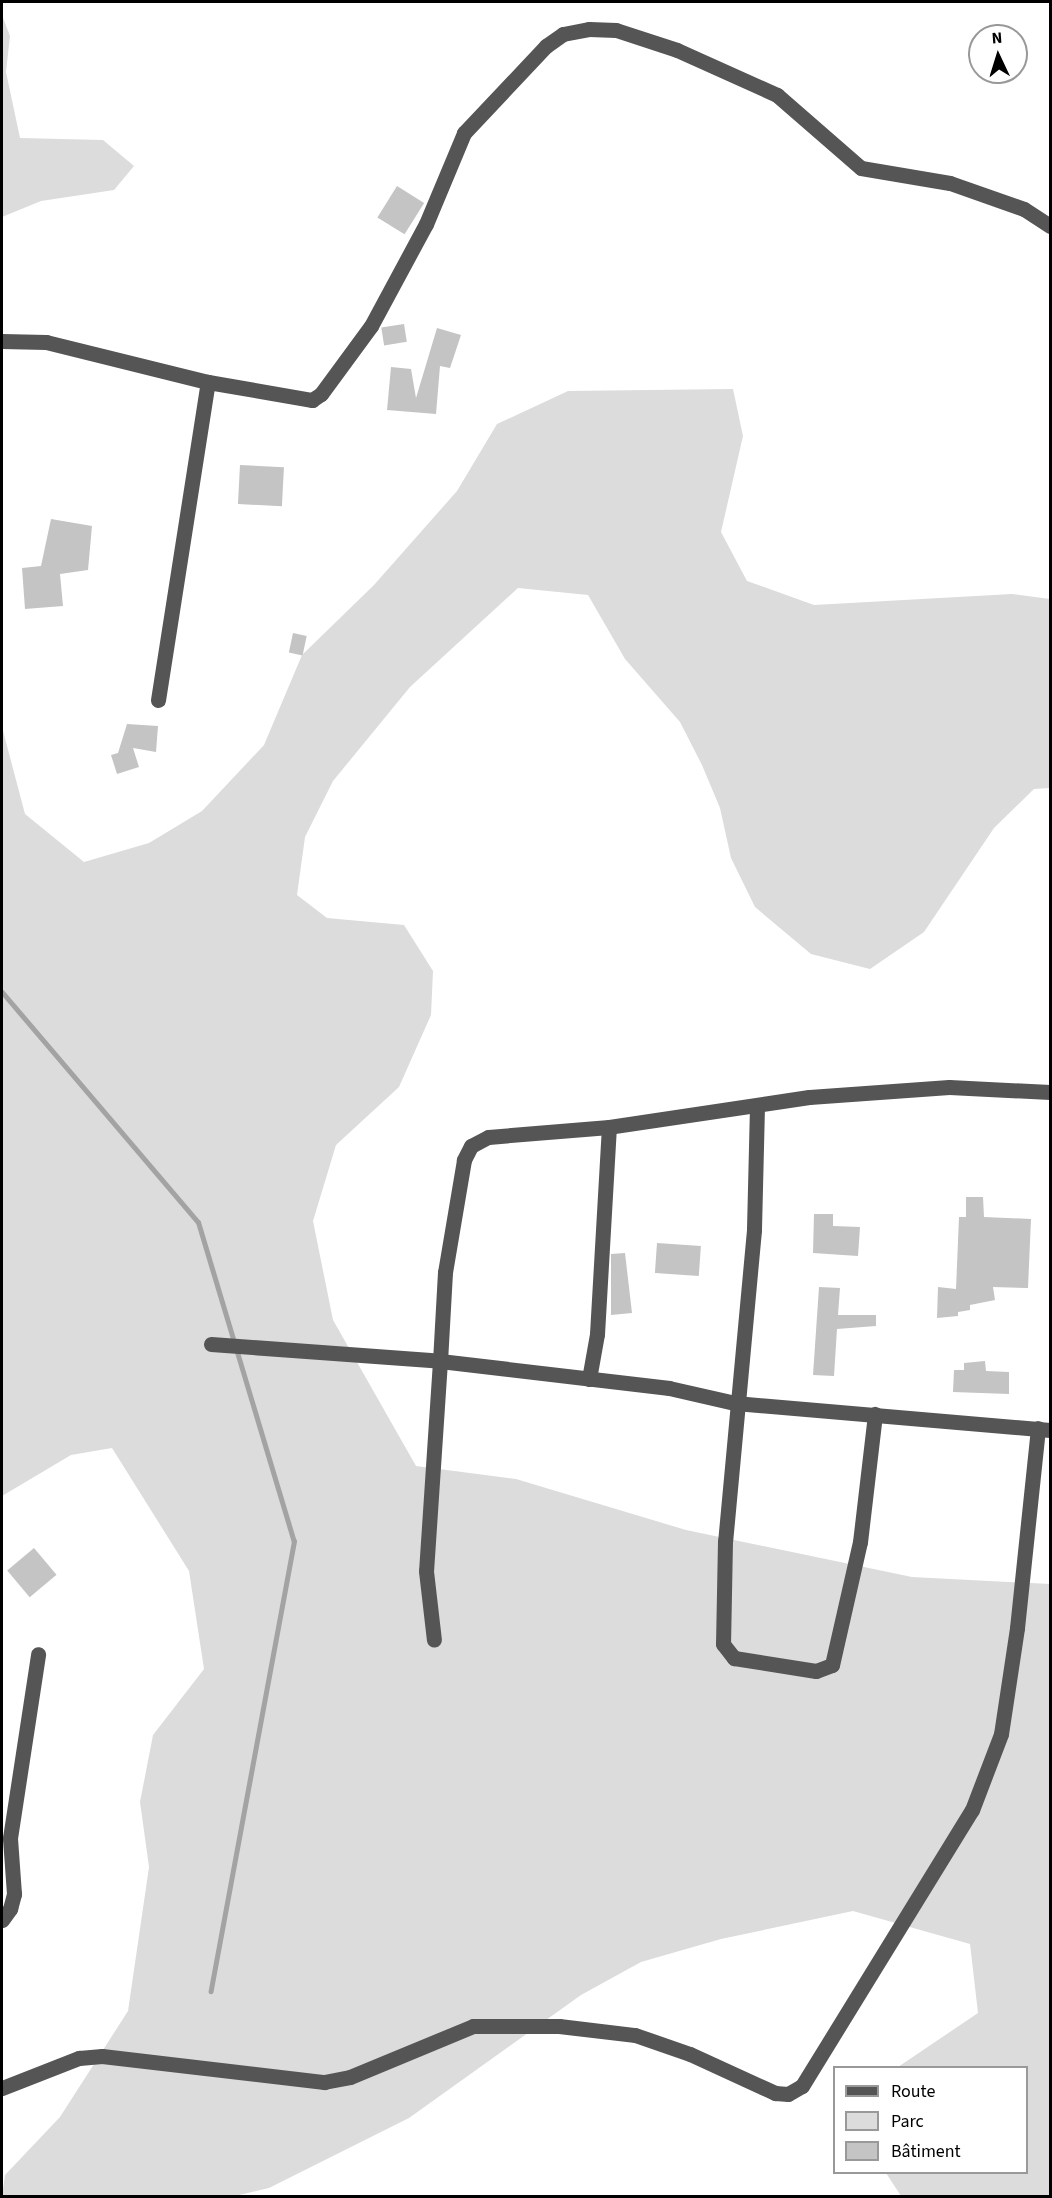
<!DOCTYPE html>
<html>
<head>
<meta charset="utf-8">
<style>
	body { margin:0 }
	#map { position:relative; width:1052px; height:2198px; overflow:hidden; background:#fff; font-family:"Source Sans 3",sans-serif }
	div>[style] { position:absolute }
	.green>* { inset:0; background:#dcdcdc }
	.stream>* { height:5px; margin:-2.5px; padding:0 2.5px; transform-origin:2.5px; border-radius:2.5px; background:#a3a3a3 }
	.building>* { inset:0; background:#c4c4c4; transform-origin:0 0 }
	.minor>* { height:15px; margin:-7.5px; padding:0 7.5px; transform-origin:7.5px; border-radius:7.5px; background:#555 }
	span { translate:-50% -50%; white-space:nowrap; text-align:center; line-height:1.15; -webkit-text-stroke:5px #fff; paint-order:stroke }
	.frame { position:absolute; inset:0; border:3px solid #000; pointer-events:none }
	.legend { position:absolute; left:833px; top:2066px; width:195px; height:108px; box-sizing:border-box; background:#fff; border:2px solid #999; margin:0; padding:8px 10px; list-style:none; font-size:18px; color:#000 }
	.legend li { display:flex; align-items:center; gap:12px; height:30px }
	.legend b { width:30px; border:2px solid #999 }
	.north { position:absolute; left:968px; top:24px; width:60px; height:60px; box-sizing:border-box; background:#fff; border:2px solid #999; border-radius:50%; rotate:356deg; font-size:16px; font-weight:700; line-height:24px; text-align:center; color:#000 }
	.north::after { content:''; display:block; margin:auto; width:21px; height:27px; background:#000; clip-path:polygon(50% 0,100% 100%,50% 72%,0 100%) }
</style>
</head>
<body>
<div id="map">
	<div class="green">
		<i style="clip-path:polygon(2px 15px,10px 36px,6px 72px,20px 138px,103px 140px,134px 166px,114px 190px,41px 201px,2px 217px)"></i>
		<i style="clip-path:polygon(733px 389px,743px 436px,721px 532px,747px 581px,814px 605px,1012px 594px,1050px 599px,1050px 788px,1034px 789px,994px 828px,924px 932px,870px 969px,811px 954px,755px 907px,731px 858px,720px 808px,702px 765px,680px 722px,625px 659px,588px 595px,518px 588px,410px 687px,333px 781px,305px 837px,297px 895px,327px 918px,404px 925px,433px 971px,431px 1015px,399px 1087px,336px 1145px,313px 1221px,333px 1320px,416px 1466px,516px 1479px,686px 1530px,912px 1577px,1050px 1584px,1050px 2196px,901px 2196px,886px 2173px,1026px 2172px,1026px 2068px,898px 2067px,978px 2013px,970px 1944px,853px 1911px,721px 1939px,641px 1962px,581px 1995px,409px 2118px,269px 2188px,235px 2196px,2px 2196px,5px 2175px,60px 2117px,128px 2011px,149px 1867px,140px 1802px,153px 1735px,204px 1669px,189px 1571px,112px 1448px,71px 1455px,2px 1496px,2px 727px,25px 814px,84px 862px,149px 843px,202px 811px,264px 745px,302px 655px,374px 585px,457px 491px,497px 424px,568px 391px)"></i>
	</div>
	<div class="stream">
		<i style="left:2px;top:992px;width:302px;rotate:49.6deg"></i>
		<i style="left:198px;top:1222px;width:333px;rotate:73.3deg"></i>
		<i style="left:294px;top:1541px;width:458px;rotate:100.5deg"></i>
	</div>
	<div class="building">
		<i style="left:397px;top:186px;width:32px;height:37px;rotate:32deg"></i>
		<i style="left:404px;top:324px;width:18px;height:23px;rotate:81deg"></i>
		<i style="clip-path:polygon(437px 328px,461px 335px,450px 368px,440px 366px,436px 414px,387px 410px,391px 367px,411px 369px,416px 398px)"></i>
		<i style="left:240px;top:465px;width:44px;height:39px;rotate:3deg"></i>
		<i style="clip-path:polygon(51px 519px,92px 526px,88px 570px,60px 574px,63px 606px,25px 609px,22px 568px,41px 566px)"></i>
		<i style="left:293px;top:633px;width:14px;height:20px;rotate:12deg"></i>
		<i style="clip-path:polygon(127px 724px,158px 726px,156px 752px,133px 748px,139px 767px,117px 774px,111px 755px,118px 753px)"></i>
		<i style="clip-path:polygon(966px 1197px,983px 1197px,984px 1217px,1031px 1219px,1028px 1288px,993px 1287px,995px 1300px,970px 1305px,970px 1310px,958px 1312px,958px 1316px,937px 1318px,938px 1287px,956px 1289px,959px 1217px,966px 1217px)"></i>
		<i style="clip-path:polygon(814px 1214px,833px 1214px,833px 1226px,860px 1227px,858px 1256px,813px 1253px)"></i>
		<i style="left:657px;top:1243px;width:44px;height:30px;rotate:4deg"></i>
		<i style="clip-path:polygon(625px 1253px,632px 1313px,611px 1315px,611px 1254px)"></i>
		<i style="clip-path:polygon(819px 1287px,840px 1288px,838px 1315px,876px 1315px,876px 1326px,837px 1329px,834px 1376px,813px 1375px)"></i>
		<i style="clip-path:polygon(985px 1361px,986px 1371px,1009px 1372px,1009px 1394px,953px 1392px,954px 1370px,964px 1370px,964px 1363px)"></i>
		<i style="left:34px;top:1548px;width:35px;height:35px;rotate:50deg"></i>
	</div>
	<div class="minor">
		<i style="left:2px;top:341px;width:44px;rotate:1.3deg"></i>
		<i style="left:46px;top:342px;width:167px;rotate:13.9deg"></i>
		<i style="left:208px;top:382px;width:106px;rotate:9.8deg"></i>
		<i style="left:312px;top:400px;width:11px;rotate:-34deg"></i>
		<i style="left:321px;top:394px;width:84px;rotate:-53.7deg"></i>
		<i style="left:371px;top:326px;width:116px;rotate:-61.7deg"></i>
		<i style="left:426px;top:224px;width:99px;rotate:-67.3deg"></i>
		<i style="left:464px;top:133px;width:120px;rotate:-46.7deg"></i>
		<i style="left:546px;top:46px;width:21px;rotate:-35deg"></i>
		<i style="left:563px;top:34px;width:26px;rotate:-11deg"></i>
		<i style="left:589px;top:29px;width:27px;rotate:2deg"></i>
		<i style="left:616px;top:30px;width:64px;rotate:18.2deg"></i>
		<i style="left:677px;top:50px;width:110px;rotate:24.2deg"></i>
		<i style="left:777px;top:95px;width:111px;rotate:41deg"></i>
		<i style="left:861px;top:168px;width:90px;rotate:9.6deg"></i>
		<i style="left:950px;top:183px;width:78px;rotate:19.4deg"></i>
		<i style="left:1024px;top:209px;width:31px;rotate:33deg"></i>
		<i style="left:158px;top:700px;width:322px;rotate:-81.1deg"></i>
		<i style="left:1050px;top:1092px;width:101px;rotate:-177.2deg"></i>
		<i style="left:949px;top:1087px;width:140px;rotate:175.9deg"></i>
		<i style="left:809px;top:1097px;width:202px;rotate:171.5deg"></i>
		<i style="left:609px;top:1127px;width:121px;rotate:175.3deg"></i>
		<i style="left:488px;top:1137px;width:19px;rotate:152deg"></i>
		<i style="left:471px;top:1146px;width:16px;rotate:117deg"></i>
		<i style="left:464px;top:1160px;width:114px;rotate:99.6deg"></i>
		<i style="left:445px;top:1272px;width:89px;rotate:93.2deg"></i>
		<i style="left:440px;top:1361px;width:231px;rotate:6.7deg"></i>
		<i style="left:669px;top:1388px;width:68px;rotate:12.8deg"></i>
		<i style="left:735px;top:1403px;width:316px;rotate:4.9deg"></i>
		<i style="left:757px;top:1106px;width:124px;rotate:91.4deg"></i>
		<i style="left:754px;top:1230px;width:312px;rotate:95.3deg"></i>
		<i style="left:725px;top:1541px;width:103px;rotate:91.1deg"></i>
		<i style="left:723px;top:1644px;width:18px;rotate:52deg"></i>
		<i style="left:734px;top:1658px;width:83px;rotate:9deg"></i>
		<i style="left:816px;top:1671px;width:17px;rotate:-21deg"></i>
		<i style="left:832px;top:1665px;width:126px;rotate:-77.2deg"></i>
		<i style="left:860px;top:1542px;width:129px;rotate:-83.3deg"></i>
		<i style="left:211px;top:1344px;width:230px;rotate:4.2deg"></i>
		<i style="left:440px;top:1361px;width:210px;rotate:93.8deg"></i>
		<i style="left:426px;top:1571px;width:69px;rotate:83.4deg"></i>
		<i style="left:589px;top:1379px;width:46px;rotate:-79.9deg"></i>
		<i style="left:597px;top:1334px;width:207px;rotate:-86.7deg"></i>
		<i style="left:2px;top:1920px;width:14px;rotate:-54deg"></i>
		<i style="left:10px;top:1909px;width:16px;rotate:-75deg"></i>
		<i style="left:14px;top:1894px;width:56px;rotate:-94.1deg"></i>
		<i style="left:10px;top:1838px;width:186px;rotate:-81.3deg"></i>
		<i style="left:2px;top:2088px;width:83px;rotate:-21.3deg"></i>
		<i style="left:79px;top:2058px;width:23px;rotate:-5deg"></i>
		<i style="left:102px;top:2056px;width:224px;rotate:6.7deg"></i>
		<i style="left:324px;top:2082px;width:26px;rotate:-11deg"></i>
		<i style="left:350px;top:2077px;width:133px;rotate:-22.5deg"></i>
		<i style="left:473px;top:2026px;width:86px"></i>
		<i style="left:559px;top:2026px;width:77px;rotate:6.8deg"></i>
		<i style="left:635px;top:2035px;width:58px;rotate:19.1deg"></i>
		<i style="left:690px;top:2054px;width:94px;rotate:24.6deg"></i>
		<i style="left:775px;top:2093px;width:13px;rotate:4deg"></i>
		<i style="left:788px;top:2094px;width:16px;rotate:-30deg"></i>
		<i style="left:802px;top:2086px;width:324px;rotate:-58.4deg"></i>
		<i style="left:972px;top:1810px;width:81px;rotate:-69.1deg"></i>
		<i style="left:1001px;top:1734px;width:107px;rotate:-81.4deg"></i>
		<i style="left:1017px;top:1628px;width:201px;rotate:-84deg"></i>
	</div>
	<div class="frame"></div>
	<ul class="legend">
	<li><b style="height:8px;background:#555"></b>Route</li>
	<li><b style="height:16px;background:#dcdcdc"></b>Parc</li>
	<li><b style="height:16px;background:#c4c4c4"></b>Bâtiment</li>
	</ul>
	<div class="north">N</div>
</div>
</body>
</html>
